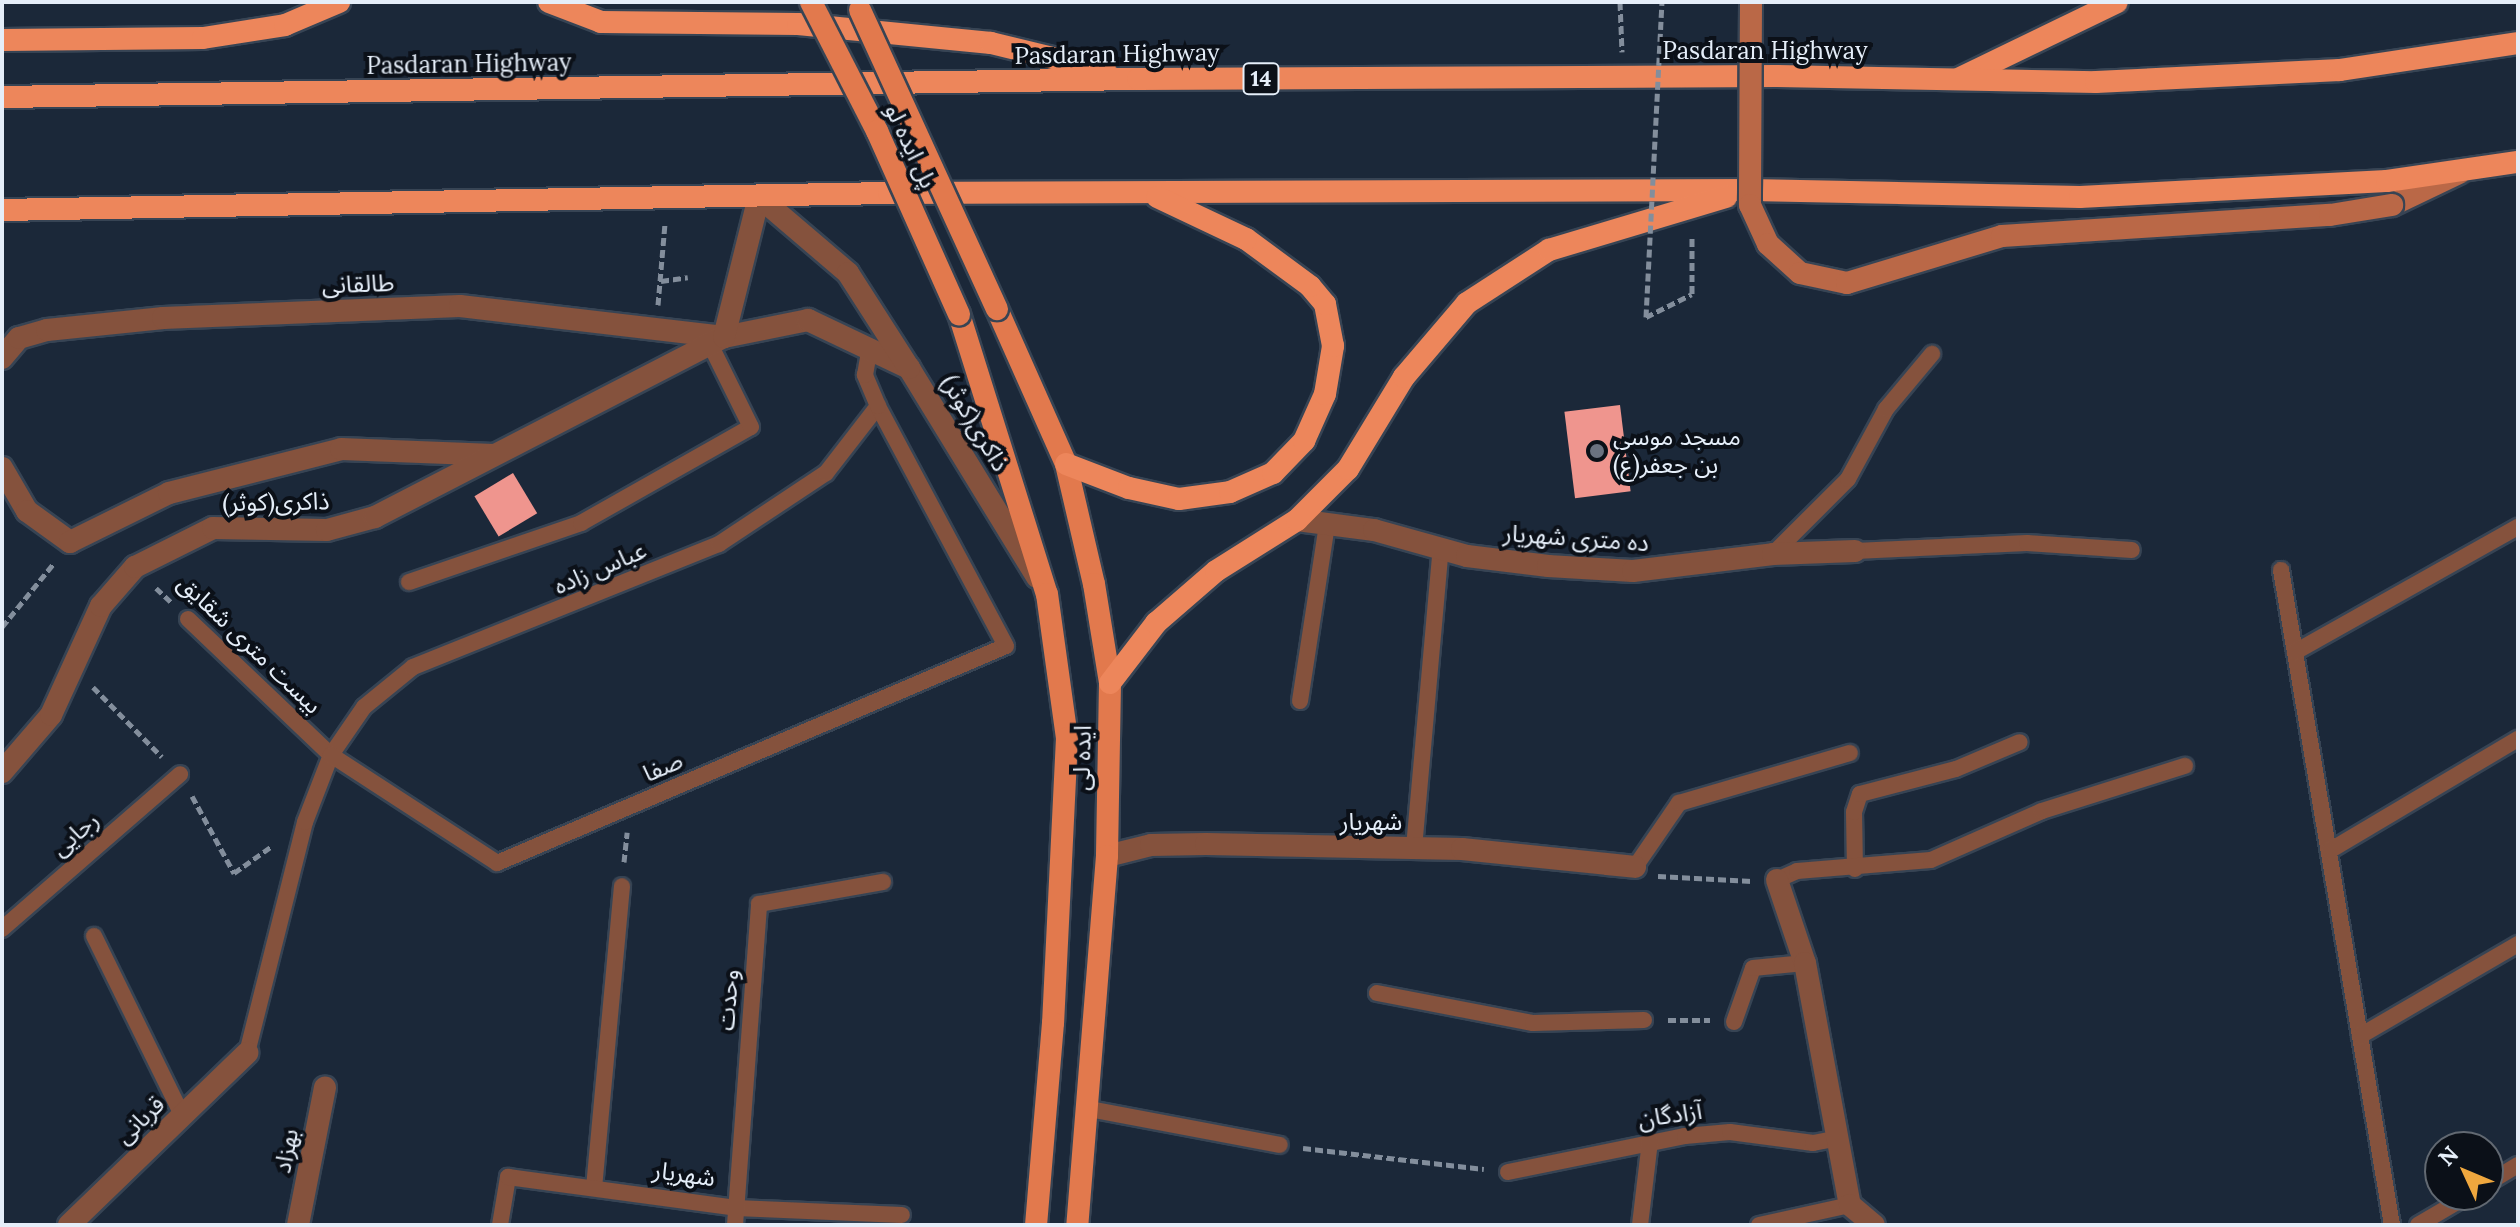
<!DOCTYPE html>
<html>
<head>
<meta charset="utf-8">
<style>
	body { margin:0 }
	#map { position:relative; width:2520px; height:1227px; overflow:hidden; background:#1b2839; font-family:Lora,"Noto Sans Arabic",serif }
	div>[style] { position:absolute }
	.building>* { inset:0; background:#ef958e; transform-origin:0 0 }
	.path>* { height:5px; margin-top:-2.5px; transform-origin:0; background:repeating-linear-gradient(90deg,#838e9c 0 8px,transparent 0 12px) }
	.roads { filter:drop-shadow(2px 0 #374454) drop-shadow(-2px 0 #374454) drop-shadow(0 2px #374454) drop-shadow(0 -2px #374454) }
	.service>* { height:16px; margin:-8px; padding:0 8px; transform-origin:8px; border-radius:8px; background:#85523d }
	.minor>* { height:22px; margin:-11px; padding:0 11px; transform-origin:11px; border-radius:11px; background:#85523d }
	.tertiary>* { height:22px; margin:-11px; padding:0 11px; transform-origin:11px; border-radius:11px; background:#85523d }
	.secondary>* { height:22px; margin:-11px; padding:0 11px; transform-origin:11px; border-radius:11px; background:#ba6847 }
	.primary>* { height:22px; margin:-11px; padding:0 11px; transform-origin:11px; border-radius:11px; background:#e2794d }
	.trunk>* { height:22px; margin:-11px; padding:0 11px; transform-origin:11px; border-radius:11px; background:#ed865b }
	.path-bridge>* { height:5px; margin-top:-2.5px; transform-origin:0; background:repeating-linear-gradient(90deg,#838e9c 0 8px,transparent 0 12px) }
	.bridges { filter:drop-shadow(2px 0 #374454) drop-shadow(-2px 0 #374454) drop-shadow(0 2px #374454) drop-shadow(0 -2px #374454) }
	.secondary-bridge>* { height:22px; margin:-11px; padding:0 11px; transform-origin:11px; border-radius:11px; background:#ba6847 }
	.primary-bridge>* { height:22px; margin:-11px; padding:0 11px; transform-origin:11px; border-radius:11px; background:#e2794d }
	.dots>* { width:22px; height:22px; translate:-50% -50%; box-sizing:border-box; border:4px solid #0b1018; border-radius:50% }
	span { translate:-50% -50%; white-space:nowrap; text-align:center; line-height:1.15; -webkit-text-stroke:8px #0b1018; paint-order:stroke }
	.shield-label span { padding:2px 6px; background:#0b1018; border:2px solid; border-radius:6px; -webkit-text-stroke-width:0 }
	.shield-label { font-size:22px; color:#e5eef9; font-weight:700 }
	.street-label { font-size:24px; color:#e5eef9 }
	.poi-label { font-size:24px; color:#e5eef9 }
	.left { translate:0 -50%; text-align:left }
	.frame { position:absolute; inset:0; border:4px solid #e5eef9; pointer-events:none }
	.north { position:absolute; left:2424px; top:1131px; width:80px; height:80px; box-sizing:border-box; background:#0b1018; border:2px solid #626972; border-radius:50%; rotate:314deg; font-size:22px; font-weight:700; line-height:32px; text-align:center; color:#e5eef9 }
	.north::after { content:''; display:block; margin:auto; width:28px; height:36px; background:#efa73e; clip-path:polygon(50% 0,100% 100%,50% 72%,0 100%) }
</style>
</head>
<body>
<div id="map">
	<div class="building">
		<i style="left:1620px;top:405px;width:87px;height:56px;rotate:83deg"></i>
		<i style="left:513px;top:473px;width:47px;height:45px;rotate:59deg"></i>
	</div>
	<div class="path">
		<i style="left:1620px;top:2px;width:50px;rotate:87.7deg"></i>
		<i style="left:661px;top:281px;width:27px;rotate:-8deg"></i>
		<i style="left:658px;top:305px;width:82px;rotate:-85.1deg"></i>
		<i style="left:1646px;top:317px;width:51px;rotate:-26.6deg"></i>
		<i style="left:1692px;top:294px;width:58px;rotate:-90deg"></i>
		<i style="left:156px;top:588px;width:22px;rotate:43deg"></i>
		<i style="left:2px;top:627px;width:82px;rotate:-50.9deg"></i>
		<i style="left:93px;top:687px;width:98px;rotate:45.4deg"></i>
		<i style="left:192px;top:796px;width:88px;rotate:61.4deg"></i>
		<i style="left:234px;top:873px;width:47px;rotate:-35.4deg"></i>
		<i style="left:624px;top:862px;width:30px;rotate:-84deg"></i>
		<i style="left:1658px;top:876px;width:94px;rotate:3deg"></i>
		<i style="left:1668px;top:1020px;width:42px"></i>
		<i style="left:1303px;top:1148px;width:182px;rotate:6.6deg"></i>
	</div>
	<div class="roads">
		<div class="service">
			<i style="left:1855px;top:551px;width:172px;rotate:-2.7deg"></i>
			<i style="left:2027px;top:543px;width:105px;rotate:3.8deg"></i>
			<i style="left:1773px;top:554px;width:106px;rotate:-45deg"></i>
			<i style="left:1848px;top:479px;width:80px;rotate:-61.5deg"></i>
			<i style="left:1886px;top:409px;width:72px;rotate:-50.1deg"></i>
			<i style="left:2281px;top:570px;width:664px;rotate:80.38deg"></i>
			<i style="left:409px;top:582px;width:182px;rotate:-18.9deg"></i>
			<i style="left:581px;top:523px;width:195px;rotate:-29.5deg"></i>
			<i style="left:751px;top:427px;width:95px;rotate:-116.3deg"></i>
			<i style="left:188px;top:619px;width:197px;rotate:43.6deg"></i>
			<i style="left:331px;top:755px;width:58px;rotate:-55.5deg"></i>
			<i style="left:364px;top:707px;width:63px;rotate:-39.2deg"></i>
			<i style="left:413px;top:667px;width:330px;rotate:-21.9deg"></i>
			<i style="left:719px;top:544px;width:128px;rotate:-33.6deg"></i>
			<i style="left:826px;top:473px;width:85px;rotate:-52.2deg"></i>
			<i style="left:2295px;top:652px;width:256px;rotate:-29.3deg"></i>
			<i style="left:1300px;top:701px;width:179px;rotate:-81.3deg"></i>
			<i style="left:1414px;top:848px;width:301px;rotate:-84.9deg"></i>
			<i style="left:2329px;top:851px;width:220px;rotate:-30.7deg"></i>
			<i style="left:1635px;top:867px;width:78px;rotate:-55.5deg"></i>
			<i style="left:1679px;top:803px;width:178px;rotate:-16.3deg"></i>
			<i style="left:1855px;top:869px;width:57px;rotate:-91deg"></i>
			<i style="left:1854px;top:812px;width:19px;rotate:-72deg"></i>
			<i style="left:1860px;top:794px;width:99px;rotate:-14.6deg"></i>
			<i style="left:1956px;top:769px;width:69px;rotate:-22.9deg"></i>
			<i style="left:1777px;top:880px;width:22px;rotate:-24deg"></i>
			<i style="left:1797px;top:871px;width:134px;rotate:-4.7deg"></i>
			<i style="left:1931px;top:860px;width:121px;rotate:-23.8deg"></i>
			<i style="left:2042px;top:811px;width:150px;rotate:-17.5deg"></i>
			<i style="left:2px;top:929px;width:236px;rotate:-41deg"></i>
			<i style="left:94px;top:936px;width:199px;rotate:63.8deg"></i>
			<i style="left:1377px;top:993px;width:159px;rotate:10.9deg"></i>
			<i style="left:1533px;top:1023px;width:111px;rotate:-1.5deg"></i>
			<i style="left:1734px;top:1022px;width:57px;rotate:-70.6deg"></i>
			<i style="left:1753px;top:968px;width:52px;rotate:-5.5deg"></i>
			<i style="left:2360px;top:1036px;width:183px;rotate:-30.2deg"></i>
			<i style="left:247px;top:1053px;width:238px;rotate:-75.9deg"></i>
			<i style="left:305px;top:822px;width:72px;rotate:-68.8deg"></i>
			<i style="left:331px;top:755px;width:198px;rotate:33deg"></i>
			<i style="left:497px;top:863px;width:553px;rotate:-23.09deg"></i>
			<i style="left:1006px;top:646px;width:272px;rotate:-118.1deg"></i>
			<i style="left:878px;top:406px;width:34px;rotate:-113deg"></i>
			<i style="left:865px;top:375px;width:27px;rotate:-80deg"></i>
			<i style="left:1090px;top:1109px;width:193px;rotate:10.7deg"></i>
			<i style="left:1508px;top:1172px;width:181px;rotate:-11.5deg"></i>
			<i style="left:1685px;top:1136px;width:45px;rotate:-5.1deg"></i>
			<i style="left:1730px;top:1132px;width:84px;rotate:7.5deg"></i>
			<i style="left:1813px;top:1143px;width:26px;rotate:-11deg"></i>
			<i style="left:2488px;top:1183px;width:35px;rotate:-31deg"></i>
			<i style="left:594px;top:1188px;width:303px;rotate:-84.7deg"></i>
			<i style="left:500px;top:1225px;width:49px;rotate:-80.5deg"></i>
			<i style="left:508px;top:1177px;width:230px;rotate:7.7deg"></i>
			<i style="left:736px;top:1208px;width:166px;rotate:2.4deg"></i>
			<i style="left:735px;top:1225px;width:322px;rotate:-85.7deg"></i>
			<i style="left:759px;top:904px;width:126px;rotate:-10.1deg"></i>
			<i style="left:1640px;top:1225px;width:85px;rotate:-83.2deg"></i>
			<i style="left:1759px;top:1225px;width:93px;rotate:-12.4deg"></i>
			<i style="left:2418px;top:1225px;width:59px;rotate:-30.5deg"></i>
		</div>
		<div class="minor">
			<i style="left:2px;top:358px;width:26px;rotate:-50deg"></i>
			<i style="left:19px;top:338px;width:29px;rotate:-16deg"></i>
			<i style="left:47px;top:330px;width:117px;rotate:-5.9deg"></i>
			<i style="left:163px;top:318px;width:297px;rotate:-2.3deg"></i>
			<i style="left:460px;top:306px;width:266px;rotate:6.7deg"></i>
			<i style="left:2px;top:468px;width:50px;rotate:59.8deg"></i>
			<i style="left:27px;top:511px;width:53px;rotate:35.8deg"></i>
			<i style="left:70px;top:542px;width:110px;rotate:-26.3deg"></i>
			<i style="left:169px;top:493px;width:178px;rotate:-14.3deg"></i>
			<i style="left:341px;top:449px;width:153px;rotate:2.2deg"></i>
			<i style="left:1297px;top:520px;width:78px;rotate:7.4deg"></i>
			<i style="left:1374px;top:530px;width:97px;rotate:15.6deg"></i>
			<i style="left:1467px;top:556px;width:82px;rotate:7deg"></i>
			<i style="left:1548px;top:566px;width:85px;rotate:3.4deg"></i>
			<i style="left:1633px;top:571px;width:141px;rotate:-6.9deg"></i>
			<i style="left:1773px;top:554px;width:82px;rotate:-2.1deg"></i>
			<i style="left:1107px;top:856px;width:45px;rotate:-14deg"></i>
			<i style="left:1151px;top:845px;width:55px;rotate:-1deg"></i>
			<i style="left:1206px;top:844px;width:256px;rotate:1.1deg"></i>
			<i style="left:1462px;top:849px;width:174px;rotate:5.9deg"></i>
			<i style="left:1777px;top:880px;width:88px;rotate:71.4deg"></i>
			<i style="left:1805px;top:963px;width:246px;rotate:79.5deg"></i>
			<i style="left:1850px;top:1205px;width:31px;rotate:40deg"></i>
			<i style="left:69px;top:1225px;width:248px;rotate:-44deg"></i>
			<i style="left:298px;top:1225px;width:140px;rotate:-78.9deg"></i>
		</div>
		<div class="tertiary">
			<i style="left:724px;top:337px;width:86px;rotate:-11.4deg"></i>
			<i style="left:808px;top:320px;width:112px;rotate:25.4deg"></i>
			<i style="left:909px;top:368px;width:245px;rotate:58.5deg"></i>
			<i style="left:2px;top:772px;width:75px;rotate:-49.3deg"></i>
			<i style="left:51px;top:715px;width:120px;rotate:-65.4deg"></i>
			<i style="left:101px;top:606px;width:52px;rotate:-48.9deg"></i>
			<i style="left:135px;top:567px;width:87px;rotate:-26.6deg"></i>
			<i style="left:213px;top:528px;width:114px;rotate:1deg"></i>
			<i style="left:327px;top:530px;width:50px;rotate:-15.2deg"></i>
			<i style="left:375px;top:517px;width:393px;rotate:-27.3deg"></i>
			<i style="left:724px;top:337px;width:144px;rotate:-76deg"></i>
			<i style="left:759px;top:197px;width:117px;rotate:40.5deg"></i>
			<i style="left:848px;top:273px;width:113px;rotate:57.3deg"></i>
		</div>
		<div class="secondary">
			<i style="left:2392px;top:205px;width:74px;rotate:-25.5deg"></i>
		</div>
		<div class="primary">
			<i style="left:997px;top:309px;width:170px;rotate:66deg"></i>
			<i style="left:1066px;top:464px;width:123px;rotate:76.9deg"></i>
			<i style="left:1094px;top:584px;width:100px;rotate:80.8deg"></i>
			<i style="left:1110px;top:683px;width:173px;rotate:91deg"></i>
			<i style="left:1107px;top:856px;width:370px;rotate:94.6deg"></i>
			<i style="left:959px;top:314px;width:294px;rotate:72.6deg"></i>
			<i style="left:1047px;top:594px;width:145px;rotate:82.1deg"></i>
			<i style="left:1067px;top:738px;width:285px;rotate:92.8deg"></i>
			<i style="left:1053px;top:1023px;width:203px;rotate:94.8deg"></i>
		</div>
		<div class="trunk">
			<i style="left:549px;top:2px;width:56px;rotate:21deg"></i>
			<i style="left:601px;top:22px;width:197px;rotate:0.6deg"></i>
			<i style="left:798px;top:24px;width:194px;rotate:5.6deg"></i>
			<i style="left:991px;top:43px;width:118px;rotate:13.7deg"></i>
			<i style="left:2px;top:40px;width:201px;rotate:-0.6deg"></i>
			<i style="left:203px;top:38px;width:83px;rotate:-9deg"></i>
			<i style="left:285px;top:25px;width:59px;rotate:-23.1deg"></i>
			<i style="left:1960px;top:78px;width:174px;rotate:-25.8deg"></i>
			<i style="left:2px;top:97px;width:1136px;rotate:-0.91deg"></i>
			<i style="left:1138px;top:79px;width:639px;rotate:-0.27deg"></i>
			<i style="left:1777px;top:76px;width:319px;rotate:1.1deg"></i>
			<i style="left:2096px;top:82px;width:244px;rotate:-2.8deg"></i>
			<i style="left:2340px;top:70px;width:180px;rotate:-8.6deg"></i>
			<i style="left:2px;top:210px;width:887px;rotate:-1.1deg"></i>
			<i style="left:889px;top:193px;width:862px;rotate:-0.2deg"></i>
			<i style="left:1751px;top:190px;width:329px;rotate:1.2deg"></i>
			<i style="left:2080px;top:197px;width:307px;rotate:-3deg"></i>
			<i style="left:2387px;top:181px;width:132px;rotate:-8.3deg"></i>
			<i style="left:1066px;top:464px;width:67px;rotate:20.9deg"></i>
			<i style="left:1129px;top:488px;width:51px;rotate:12.4deg"></i>
			<i style="left:1179px;top:499px;width:51px;rotate:-7.8deg"></i>
			<i style="left:1230px;top:492px;width:47px;rotate:-23.8deg"></i>
			<i style="left:1273px;top:473px;width:45px;rotate:-45.9deg"></i>
			<i style="left:1304px;top:441px;width:51px;rotate:-65.9deg"></i>
			<i style="left:1325px;top:394px;width:49px;rotate:-80.5deg"></i>
			<i style="left:1333px;top:346px;width:43px;rotate:-100.8deg"></i>
			<i style="left:1325px;top:304px;width:23px;rotate:-130deg"></i>
			<i style="left:1310px;top:286px;width:79px;rotate:-143.7deg"></i>
			<i style="left:1246px;top:239px;width:98px;rotate:-154.7deg"></i>
			<i style="left:1110px;top:683px;width:76px;rotate:-52.5deg"></i>
			<i style="left:1156px;top:623px;width:79px;rotate:-40.9deg"></i>
			<i style="left:1216px;top:571px;width:96px;rotate:-32.2deg"></i>
			<i style="left:1297px;top:520px;width:72px;rotate:-45deg"></i>
			<i style="left:1348px;top:469px;width:108px;rotate:-58.7deg"></i>
			<i style="left:1404px;top:377px;width:97px;rotate:-49.6deg"></i>
			<i style="left:1467px;top:303px;width:98px;rotate:-32.9deg"></i>
			<i style="left:1549px;top:250px;width:185px;rotate:-16.7deg"></i>
		</div>
	</div>
	<div class="path-bridge">
		<i style="left:1646px;top:317px;width:315px;rotate:-87.1deg"></i>
	</div>
	<div class="bridges">
		<div class="secondary-bridge">
			<i style="left:1751px;top:2px;width:203px;rotate:90.3deg"></i>
			<i style="left:1750px;top:205px;width:43px;rotate:65.2deg"></i>
			<i style="left:1768px;top:244px;width:43px;rotate:42.2deg"></i>
			<i style="left:1800px;top:273px;width:48px;rotate:12deg"></i>
			<i style="left:1847px;top:283px;width:162px;rotate:-16.9deg"></i>
			<i style="left:2002px;top:236px;width:329px;rotate:-3.7deg"></i>
			<i style="left:2330px;top:215px;width:63px;rotate:-9.2deg"></i>
		</div>
		<div class="primary-bridge">
			<i style="left:811px;top:2px;width:145px;rotate:62.9deg"></i>
			<i style="left:877px;top:131px;width:201px;rotate:65.9deg"></i>
			<i style="left:860px;top:10px;width:329px;rotate:65.4deg"></i>
		</div>
	</div>
	<div class="dots">
		<i style="left:1597px;top:451px;background:#6b7280"></i>
	</div>
	<div class="shield-label">
		<span style="left:1261px;top:79px">14</span>
	</div>
	<div class="street-label">
		<span style="left:1765px;top:51px">Pasdaran Highway</span>
		<span style="left:1117px;top:54px;rotate:-1deg">Pasdaran Highway</span>
		<span style="left:469px;top:64px;rotate:-1deg">Pasdaran Highway</span>
		<span style="left:911px;top:146px;rotate:65deg">پل ایده لو</span>
		<span style="left:358px;top:284px;rotate:-2deg">طالقانی</span>
		<span style="left:975px;top:423px;rotate:59deg">ذاکری(کوثر)</span>
		<span style="left:276px;top:502px;rotate:-1deg">ذاکری(کوثر)</span>
		<span style="left:1576px;top:538px;rotate:4deg">ده متری شهریار</span>
		<span style="left:600px;top:568px;rotate:-23deg">عباس زاده</span>
		<span style="left:250px;top:644px;rotate:44deg">بیست متری شقایق</span>
		<span style="left:1082px;top:758px;rotate:-89deg">ایده لی</span>
		<span style="left:663px;top:767px;rotate:-23deg">صفا</span>
		<span style="left:1371px;top:822px">شهریار</span>
		<span style="left:75px;top:834px;rotate:-41deg">رجایی</span>
		<span style="left:728px;top:1000px;rotate:-86deg">وحدت</span>
		<span style="left:1670px;top:1115px;rotate:-8deg">آزادگان</span>
		<span style="left:140px;top:1120px;rotate:-44deg">قربانی</span>
		<span style="left:286px;top:1151px;rotate:-79deg">بهزاد</span>
		<span style="left:684px;top:1174px;rotate:8deg">شهریار</span>
	</div>
	<div class="poi-label">
		<span class="left" style="left:1613px;top:451px">مسجد موسی<br>بن جعفر(ع)</span>
	</div>
	<div class="frame"></div>
	<div class="north">N</div>
</div>
</body>
</html>
